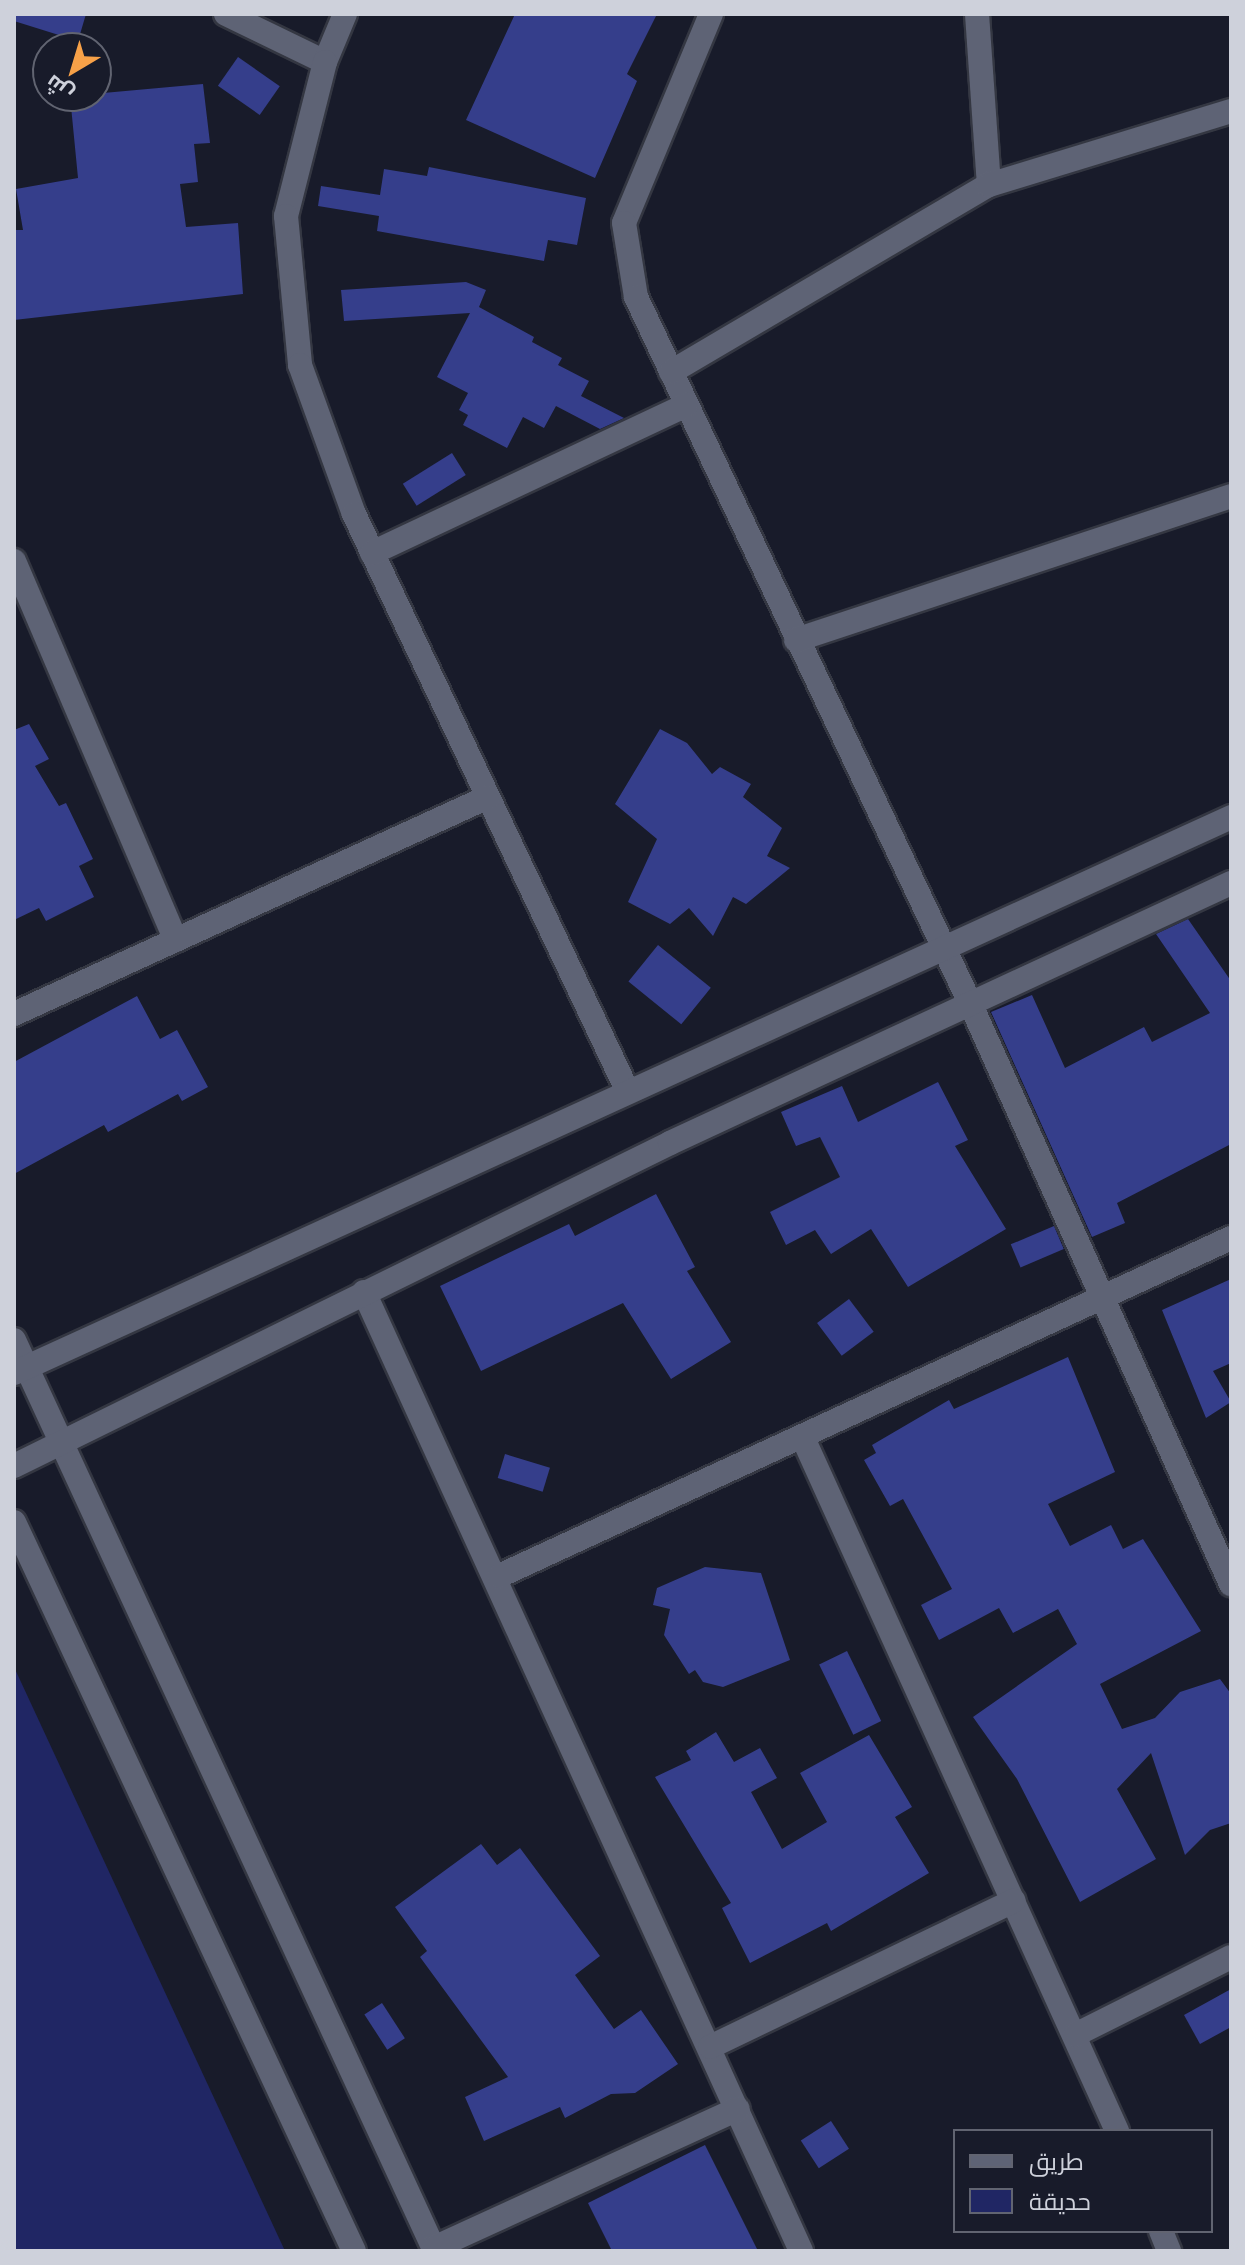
<!DOCTYPE html>
<html>
<head>
<meta charset="utf-8">
<style>
	body { margin:0 }
	#map { position:relative; width:1245px; height:2265px; overflow:hidden; background:#181b2a; font-family:Barlow,Cairo,sans-serif }
	div>[style] { position:absolute }
	.green>* { inset:0; background:#202664 }
	.building>* { inset:0; background:#353e8b; transform-origin:0 0 }
	.roads { filter:drop-shadow(2px 0 #343742) drop-shadow(-2px 0 #343742) drop-shadow(0 2px #343742) drop-shadow(0 -2px #343742) }
	.minor>* { height:24px; margin:-12px; padding:0 12px; transform-origin:12px; border-radius:12px; background:#5e6375 }
	span { translate:-50% -50%; white-space:nowrap; text-align:center; line-height:1.15; -webkit-text-stroke:7px #181b2a; paint-order:stroke }
	.frame { position:absolute; inset:0; border:16px solid #ced1db; pointer-events:none }
	.legend { position:absolute; left:953px; top:2129px; width:260px; height:104px; box-sizing:border-box; background:#181b2a; border:2px solid #616471; margin:0; padding:10px 14px; list-style:none; font-size:24px; color:#ced1db }
	.legend li { display:flex; align-items:center; gap:16px; height:40px }
	.legend b { width:40px; border:2px solid #616471 }
	.north { position:absolute; left:32px; top:32px; width:80px; height:80px; box-sizing:border-box; background:#181b2a; border:2px solid #616471; border-radius:50%; rotate:218deg; font-size:22px; font-weight:700; line-height:32px; text-align:center; color:#ced1db }
	.north::after { content:''; display:block; margin:auto; width:28px; height:36px; background:#f7a148; clip-path:polygon(50% 0,100% 100%,50% 72%,0 100%) }
</style>
</head>
<body>
<div id="map">
	<div class="green">
		<i style="clip-path:polygon(14px 1667px,285px 2251px,14px 2251px)"></i>
	</div>
	<div class="building">
		<i style="clip-path:polygon(14px 14px,86px 14px,78px 41px,14px 21px)"></i>
		<i style="clip-path:polygon(515px 14px,657px 14px,627px 74px,637px 81px,595px 178px,466px 120px)"></i>
		<i style="left:238px;top:57px;width:51px;height:35px;rotate:35deg"></i>
		<i style="clip-path:polygon(203px 84px,210px 143px,194px 144px,198px 182px,180px 184px,186px 227px,238px 223px,243px 294px,14px 320px,14px 230px,23px 230px,16px 189px,78px 178px,70px 96px)"></i>
		<i style="clip-path:polygon(429px 167px,586px 198px,577px 245px,548px 240px,544px 261px,377px 231px,379px 216px,318px 206px,321px 186px,380px 195px,384px 169px,427px 176px)"></i>
		<i style="clip-path:polygon(466px 282px,486px 290px,479px 307px,534px 337px,532px 342px,562px 358px,558px 365px,589px 381px,581px 396px,624px 418px,600px 429px,556px 406px,544px 428px,523px 417px,507px 448px,463px 425px,468px 415px,459px 410px,468px 393px,437px 377px,470px 313px,344px 321px,341px 290px)"></i>
		<i style="left:452px;top:453px;width:26px;height:58px;rotate:58deg"></i>
		<i style="clip-path:polygon(29px 724px,49px 759px,35px 766px,59px 806px,66px 803px,93px 859px,79px 866px,94px 897px,46px 921px,39px 908px,14px 920px,14px 730px)"></i>
		<i style="clip-path:polygon(660px 729px,687px 743px,712px 774px,720px 767px,751px 784px,743px 797px,782px 828px,767px 856px,790px 868px,746px 904px,733px 897px,713px 936px,689px 908px,670px 924px,628px 902px,657px 839px,615px 804px)"></i>
		<i style="clip-path:polygon(1188px 919px,1231px 981px,1231px 1144px,1117px 1203px,1125px 1223px,1092px 1237px,991px 1012px,1032px 995px,1065px 1068px,1144px 1027px,1152px 1042px,1210px 1013px,1156px 934px)"></i>
		<i style="left:658px;top:945px;width:68px;height:47px;rotate:39deg"></i>
		<i style="clip-path:polygon(137px 996px,160px 1039px,177px 1030px,208px 1087px,182px 1101px,178px 1094px,108px 1132px,104px 1125px,14px 1174px,14px 1062px)"></i>
		<i style="clip-path:polygon(938px 1082px,968px 1140px,955px 1146px,1006px 1229px,908px 1287px,871px 1229px,831px 1254px,815px 1230px,786px 1245px,770px 1212px,840px 1177px,820px 1137px,796px 1146px,781px 1112px,842px 1086px,858px 1122px)"></i>
		<i style="clip-path:polygon(656px 1194px,695px 1267px,687px 1271px,731px 1342px,671px 1379px,623px 1303px,481px 1371px,440px 1286px,569px 1224px,575px 1236px)"></i>
		<i style="left:1054px;top:1226px;width:25px;height:47px;rotate:67deg"></i>
		<i style="clip-path:polygon(1231px 1279px,1231px 1363px,1213px 1371px,1231px 1402px,1206px 1418px,1162px 1310px)"></i>
		<i style="left:849px;top:1299px;width:41px;height:40px;rotate:53deg"></i>
		<i style="clip-path:polygon(1068px 1357px,1115px 1472px,1048px 1504px,1070px 1546px,1111px 1525px,1123px 1549px,1143px 1539px,1201px 1631px,1100px 1684px,1122px 1729px,1155px 1718px,1180px 1692px,1220px 1679px,1231px 1694px,1231px 1823px,1210px 1830px,1185px 1855px,1151px 1753px,1117px 1789px,1156px 1859px,1080px 1902px,1017px 1779px,973px 1717px,1077px 1644px,1058px 1609px,1013px 1633px,999px 1608px,939px 1640px,921px 1605px,952px 1589px,903px 1499px,890px 1506px,864px 1460px,876px 1453px,872px 1445px,949px 1400px,954px 1409px)"></i>
		<i style="left:505px;top:1454px;width:47px;height:25px;rotate:17deg"></i>
		<i style="clip-path:polygon(705px 1567px,761px 1573px,790px 1660px,723px 1687px,703px 1682px,695px 1670px,689px 1674px,664px 1635px,670px 1609px,653px 1605px,657px 1588px)"></i>
		<i style="left:847px;top:1651px;width:78px;height:31px;rotate:64deg"></i>
		<i style="clip-path:polygon(716px 1732px,734px 1762px,760px 1748px,777px 1778px,751px 1792px,782px 1849px,827px 1822px,800px 1773px,869px 1735px,912px 1807px,895px 1817px,929px 1873px,831px 1931px,827px 1923px,750px 1963px,722px 1908px,731px 1903px,655px 1777px,691px 1760px,686px 1751px)"></i>
		<i style="clip-path:polygon(481px 1844px,497px 1865px,520px 1848px,600px 1956px,575px 1975px,614px 2029px,641px 2010px,678px 2064px,635px 2093px,611px 2094px,565px 2118px,560px 2107px,484px 2141px,465px 2097px,508px 2077px,420px 1957px,427px 1951px,395px 1907px)"></i>
		<i style="clip-path:polygon(1231px 1989px,1231px 2027px,1200px 2044px,1184px 2015px)"></i>
		<i style="left:382px;top:2003px;width:42px;height:21px;rotate:57deg"></i>
		<i style="left:831px;top:2121px;width:33px;height:36px;rotate:57deg"></i>
		<i style="clip-path:polygon(705px 2145px,758px 2251px,612px 2251px,588px 2203px)"></i>
	</div>
	<div class="roads">
		<div class="minor">
			<i style="left:226px;top:14px;width:110px;rotate:25.9deg"></i>
			<i style="left:345px;top:14px;width:52px;rotate:112.6deg"></i>
			<i style="left:325px;top:62px;width:159px;rotate:104.2deg"></i>
			<i style="left:286px;top:216px;width:150px;rotate:84.6deg"></i>
			<i style="left:300px;top:365px;width:158px;rotate:70.1deg"></i>
			<i style="left:354px;top:514px;width:637px;rotate:64.64deg"></i>
			<i style="left:711px;top:14px;width:226px;rotate:112.6deg"></i>
			<i style="left:624px;top:223px;width:75px;rotate:80.8deg"></i>
			<i style="left:636px;top:297px;width:783px;rotate:64.68deg"></i>
			<i style="left:971px;top:1005px;width:635px;rotate:65.82deg"></i>
			<i style="left:977px;top:14px;width:171px;rotate:86deg"></i>
			<i style="left:671px;top:372px;width:369px;rotate:-30.5deg"></i>
			<i style="left:989px;top:185px;width:253px;rotate:-17deg"></i>
			<i style="left:372px;top:553px;width:347px;rotate:-25.2deg"></i>
			<i style="left:14px;top:561px;width:412px;rotate:66.9deg"></i>
			<i style="left:796px;top:640px;width:458px;rotate:-18.3deg"></i>
			<i style="left:14px;top:1014px;width:521px;rotate:-24.6deg"></i>
			<i style="left:364px;top:1292px;width:1054px;rotate:65.5deg"></i>
			<i style="left:14px;top:1340px;width:1004px;rotate:65.2deg"></i>
			<i style="left:14px;top:1373px;width:1338px;rotate:-24.55deg"></i>
			<i style="left:803px;top:1438px;width:761px;rotate:65.62deg"></i>
			<i style="left:14px;top:1466px;width:731px;rotate:-26.21deg"></i>
			<i style="left:670px;top:1143px;width:618px;rotate:-24.87deg"></i>
			<i style="left:14px;top:1522px;width:804px;rotate:65deg"></i>
			<i style="left:499px;top:1576px;width:806px;rotate:-24.79deg"></i>
			<i style="left:1075px;top:2035px;width:174px;rotate:-26.6deg"></i>
			<i style="left:710px;top:2047px;width:337px;rotate:-25.7deg"></i>
			<i style="left:1161px;top:2231px;width:22px;rotate:68deg"></i>
			<i style="left:434px;top:2248px;width:334px;rotate:-24.6deg"></i>
		</div>
	</div>
	<div class="frame"></div>
	<ul class="legend">
	<li><b style="height:10px;background:#5e6375"></b>طريق</li>
	<li><b style="height:22px;background:#202664"></b>حديقة</li>
	</ul>
	<div class="north">ش</div>
</div>
</body>
</html>
